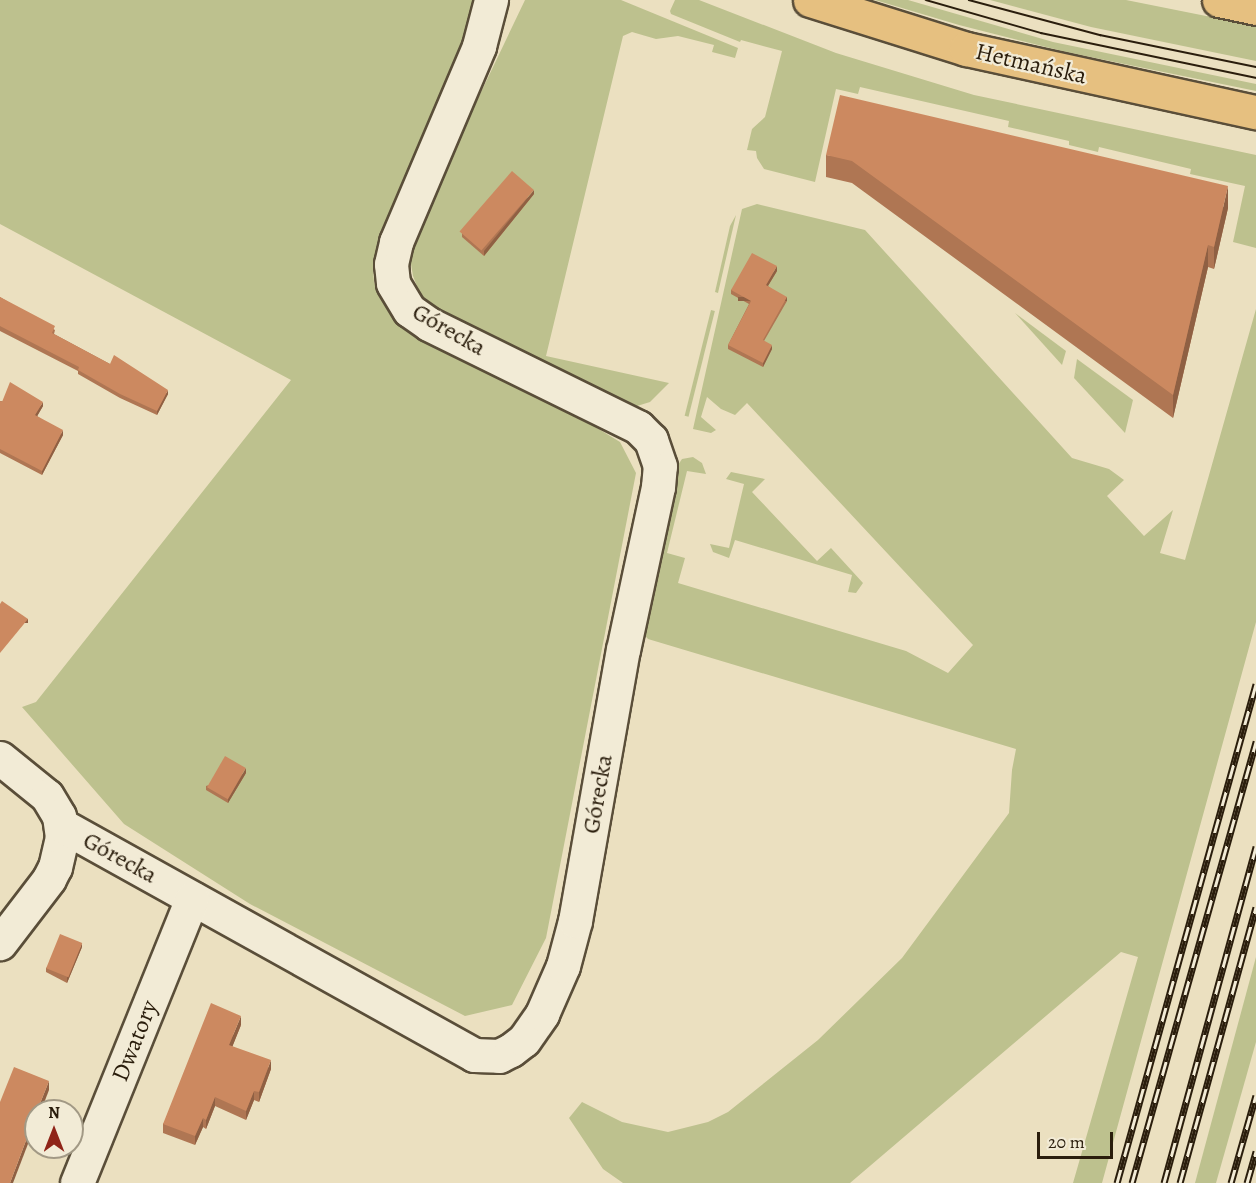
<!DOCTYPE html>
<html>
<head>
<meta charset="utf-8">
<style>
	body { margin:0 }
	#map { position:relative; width:1256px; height:1183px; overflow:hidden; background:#ebe0c0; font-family:Alegreya,serif }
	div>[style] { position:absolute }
	.green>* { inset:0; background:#bdc18e; transform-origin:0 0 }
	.roads { filter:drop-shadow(2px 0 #5a4e39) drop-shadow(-2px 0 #5a4e39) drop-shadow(0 2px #5a4e39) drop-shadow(0 -2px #5a4e39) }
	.minor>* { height:33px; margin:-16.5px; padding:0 16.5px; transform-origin:16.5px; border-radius:16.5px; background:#f2ebd6 }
	.major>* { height:33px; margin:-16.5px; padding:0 16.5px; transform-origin:16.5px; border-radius:16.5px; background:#e6c080 }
	.tram>* { height:1.5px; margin:-0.75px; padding:0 0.75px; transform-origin:0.75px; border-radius:0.75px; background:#2a1d0c }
	.rail>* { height:7px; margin-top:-3.5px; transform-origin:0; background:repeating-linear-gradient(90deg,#f2ebd6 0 14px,#2a1d0c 0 28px); box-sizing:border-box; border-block:2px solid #2a1d0c }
	.wall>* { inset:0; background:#af7653 }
	.shaded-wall>* { inset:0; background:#8f6043; transform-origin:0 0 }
	.building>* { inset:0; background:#cc8960; transform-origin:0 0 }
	span { translate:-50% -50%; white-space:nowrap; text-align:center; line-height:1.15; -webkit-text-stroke:4.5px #f2ebd6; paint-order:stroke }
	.street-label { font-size:24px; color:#2a1d0c }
	.north { position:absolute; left:24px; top:1099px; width:60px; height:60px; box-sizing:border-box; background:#f2ebd6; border:2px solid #a29985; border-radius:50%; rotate:0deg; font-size:16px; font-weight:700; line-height:24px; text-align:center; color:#2a1d0c }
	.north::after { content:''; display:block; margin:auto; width:21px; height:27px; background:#8f2418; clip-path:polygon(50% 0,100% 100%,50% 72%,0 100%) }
	.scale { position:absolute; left:1037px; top:1132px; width:76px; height:27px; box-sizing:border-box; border:3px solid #2a1d0c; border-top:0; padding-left:8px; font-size:18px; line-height:21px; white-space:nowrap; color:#2a1d0c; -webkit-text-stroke:4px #f2ebd6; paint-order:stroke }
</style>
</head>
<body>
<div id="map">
	<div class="green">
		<i style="clip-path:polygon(0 0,483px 0,379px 243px,373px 267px,374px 283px,422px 341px,551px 400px,620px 442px,636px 473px,546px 938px,512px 1005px,465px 1016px,250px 904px,124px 824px,22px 707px,36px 702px,291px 380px,0 224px)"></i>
		<i style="clip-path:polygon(525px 0,621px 0,738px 48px,735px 58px,712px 52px,714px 45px,678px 36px,656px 39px,632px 32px,623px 36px,546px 356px,669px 383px,650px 402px,637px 406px,623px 405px,437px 314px,422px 299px,413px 276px,410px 258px,417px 226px)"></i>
		<i style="clip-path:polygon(675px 0,699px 0,836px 53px,974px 95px,1256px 155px,1256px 248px,1233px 242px,1245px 186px,1190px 174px,1191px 169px,1099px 147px,1098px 152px,1069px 145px,1069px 141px,1008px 127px,1009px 121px,860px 87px,858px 94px,836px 89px,815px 182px,764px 169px,757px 158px,756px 151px,747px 150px,752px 129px,765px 117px,782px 51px,741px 40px,740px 42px,671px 14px,670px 11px)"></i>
		<i style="clip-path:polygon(875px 0,908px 0,1053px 42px,1256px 84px,1256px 91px,1066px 52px,959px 25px)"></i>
		<i style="clip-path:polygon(990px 0,1126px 0,1256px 26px,1256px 61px,1091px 27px)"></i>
		<i style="clip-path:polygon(757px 204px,865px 230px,1072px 458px,1109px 469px,1124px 480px,1107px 496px,1144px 536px,1173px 510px,1160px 553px,1185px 560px,1256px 309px,1256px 622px,1102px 1183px,1073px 1183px,1138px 957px,1121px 952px,850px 1183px,623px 1183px,603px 1169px,569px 1118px,582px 1102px,622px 1122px,668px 1132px,708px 1122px,728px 1112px,818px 1040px,902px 958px,1009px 813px,1012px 770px,1016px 749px,648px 639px,639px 628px,676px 468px,682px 459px,693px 457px,702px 463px,706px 474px,687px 471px,667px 553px,685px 558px,678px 583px,906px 651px,948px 673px,973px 645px,747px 403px,735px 415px,721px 409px,707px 397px,701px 417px,716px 430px,711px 433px,693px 429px,742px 209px)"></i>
		<i style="clip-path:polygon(736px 215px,718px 293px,715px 292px,730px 226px)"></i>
		<i style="left:711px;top:310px;width:4px;height:109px;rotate:14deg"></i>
		<i style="clip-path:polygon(1015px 313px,1066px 351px,1062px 365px)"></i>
		<i style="clip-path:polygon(1077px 359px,1133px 400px,1125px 433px,1074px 378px)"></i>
		<i style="clip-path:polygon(731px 472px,765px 479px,752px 492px,817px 561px,831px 548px,863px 583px,856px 593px,848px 592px,852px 575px,735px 540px,729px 558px,713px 552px,710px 544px,729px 548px,744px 484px,726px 479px)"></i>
		<i style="clip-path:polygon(1256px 957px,1256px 1042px,1216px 1183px,1195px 1183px)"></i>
	</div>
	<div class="roads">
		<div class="minor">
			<i style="left:0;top:758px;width:60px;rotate:39deg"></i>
			<i style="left:47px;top:796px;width:23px;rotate:59deg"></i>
			<i style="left:59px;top:816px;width:21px;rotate:82deg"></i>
			<i style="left:62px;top:837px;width:31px;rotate:103deg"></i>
			<i style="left:55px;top:867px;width:13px;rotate:117deg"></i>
			<i style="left:49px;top:879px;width:81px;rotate:127.4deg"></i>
			<i style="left:61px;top:825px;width:473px;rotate:29.1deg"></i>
			<i style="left:474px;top:1055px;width:25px;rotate:2deg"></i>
			<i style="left:499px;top:1056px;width:13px;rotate:-27deg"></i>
			<i style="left:511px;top:1050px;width:16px;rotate:-38deg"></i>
			<i style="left:524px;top:1040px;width:32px;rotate:-55deg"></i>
			<i style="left:542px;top:1014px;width:52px;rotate:-66.4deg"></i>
			<i style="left:563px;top:966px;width:47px;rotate:-75.1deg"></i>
			<i style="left:575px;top:921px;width:275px;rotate:-80deg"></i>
			<i style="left:623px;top:650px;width:167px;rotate:-77.9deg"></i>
			<i style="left:658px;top:487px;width:21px;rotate:-85deg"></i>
			<i style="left:660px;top:466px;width:28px;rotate:-109deg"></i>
			<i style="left:651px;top:440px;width:18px;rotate:-135deg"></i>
			<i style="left:638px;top:427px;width:233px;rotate:-153.8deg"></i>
			<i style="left:429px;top:324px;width:24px;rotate:-145deg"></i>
			<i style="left:409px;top:310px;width:31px;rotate:-121deg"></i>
			<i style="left:393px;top:283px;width:19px;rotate:-96deg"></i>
			<i style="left:391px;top:264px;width:23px;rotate:-77deg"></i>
			<i style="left:396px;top:242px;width:213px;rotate:-67deg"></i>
			<i style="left:479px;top:46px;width:48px;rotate:-75.4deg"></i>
			<i style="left:77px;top:1183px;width:307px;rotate:-68deg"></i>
		</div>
		<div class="major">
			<i style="left:810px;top:0;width:164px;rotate:17.4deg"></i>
			<i style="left:966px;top:49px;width:297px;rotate:12.3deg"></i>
			<i style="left:1219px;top:0;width:38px;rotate:12deg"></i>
		</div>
	</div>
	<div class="tram">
		<i style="left:926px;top:0;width:120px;rotate:16deg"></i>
		<i style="left:1041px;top:33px;width:220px;rotate:11.8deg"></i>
		<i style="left:969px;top:0;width:136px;rotate:15deg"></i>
		<i style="left:1100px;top:35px;width:159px;rotate:11.6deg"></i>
	</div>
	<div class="rail">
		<i style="left:1117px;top:1183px;width:518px;rotate:-74.43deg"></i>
		<i style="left:1132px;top:1183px;width:459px;rotate:-74.3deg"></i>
		<i style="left:1164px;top:1183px;width:349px;rotate:-74.7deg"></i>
		<i style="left:1180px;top:1183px;width:286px;rotate:-74.6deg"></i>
		<i style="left:1231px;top:1183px;width:91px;rotate:-74.1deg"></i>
		<i style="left:1247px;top:1183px;width:33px;rotate:-74deg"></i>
	</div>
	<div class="wall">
		<i style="clip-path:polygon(826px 155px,1228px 208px,1214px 269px,1208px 267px,1173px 418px,852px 183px,826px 177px)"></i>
		<i style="clip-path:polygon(534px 194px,484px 256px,462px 237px,462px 233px)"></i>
		<i style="clip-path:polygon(777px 271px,768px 286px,787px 301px,764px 341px,772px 349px,763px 367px,728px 349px,728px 345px,749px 304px,731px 294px,731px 290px)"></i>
		<i style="clip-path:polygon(0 297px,55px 330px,54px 334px,110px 364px,168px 394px,157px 415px,120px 398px,78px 374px,78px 371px,0 331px)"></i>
		<i style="clip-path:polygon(0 401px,43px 406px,37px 416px,63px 435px,42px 475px,0 453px)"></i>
		<i style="clip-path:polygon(246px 773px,228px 803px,206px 790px,206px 786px)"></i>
		<i style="clip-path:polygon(82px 947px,67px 983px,46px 972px,46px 968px)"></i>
		<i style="clip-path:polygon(241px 1025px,232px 1047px,271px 1069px,259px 1102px,254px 1100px,246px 1120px,215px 1106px,206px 1129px,203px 1127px,195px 1145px,163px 1133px,163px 1124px)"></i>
	</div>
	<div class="shaded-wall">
		<i style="clip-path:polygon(1228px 186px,1228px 208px,1214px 269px,1214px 247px)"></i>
		<i style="clip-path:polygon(534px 190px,534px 194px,484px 256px,484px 251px)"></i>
		<i style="clip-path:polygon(1208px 245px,1208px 267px,1173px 418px,1173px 395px)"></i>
		<i style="clip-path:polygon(777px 266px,777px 271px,766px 289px,766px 285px)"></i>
		<i style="left:787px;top:297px;width:4px;height:49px;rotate:90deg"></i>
		<i style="clip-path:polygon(772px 345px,772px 349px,763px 367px,763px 363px)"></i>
		<i style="clip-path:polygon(168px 390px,168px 394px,157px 415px,157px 411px)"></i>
		<i style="clip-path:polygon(43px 402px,43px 406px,35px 420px,35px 415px)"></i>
		<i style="clip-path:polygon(63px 430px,63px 435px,42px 475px,42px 471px)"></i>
		<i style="left:28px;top:619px;width:4px;height:44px;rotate:90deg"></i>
		<i style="clip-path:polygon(246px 768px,246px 773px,228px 803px,228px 799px)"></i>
		<i style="clip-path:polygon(82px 943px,82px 947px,67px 983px,67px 978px)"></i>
		<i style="clip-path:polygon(241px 1016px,241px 1025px,229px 1055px,229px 1045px)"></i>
		<i style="clip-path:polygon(271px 1060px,271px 1069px,259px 1102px,259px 1092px)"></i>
		<i style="clip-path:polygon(49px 1081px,49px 1090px,41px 1111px,37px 1111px)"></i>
		<i style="clip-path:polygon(254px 1091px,254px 1100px,246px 1120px,246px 1111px)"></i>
		<i style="clip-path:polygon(215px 1097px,215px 1106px,206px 1129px,206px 1120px)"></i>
		<i style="clip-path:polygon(36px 1114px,36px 1123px,13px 1183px,10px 1183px)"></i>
		<i style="clip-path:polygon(203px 1118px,203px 1127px,195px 1145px,195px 1136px)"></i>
	</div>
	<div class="building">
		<i style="clip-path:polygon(840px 95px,1228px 186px,1214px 247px,1208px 245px,1173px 395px,852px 161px,826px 155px)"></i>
		<i style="left:512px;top:171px;width:29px;height:80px;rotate:41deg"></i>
		<i style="clip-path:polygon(752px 253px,777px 266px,766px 285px,787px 297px,763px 340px,772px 345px,763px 363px,728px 345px,751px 301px,731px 290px)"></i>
		<i style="clip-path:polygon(0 297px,55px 326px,52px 333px,110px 364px,114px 355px,168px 390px,157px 411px,120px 394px,78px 370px,79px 367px,0 326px)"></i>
		<i style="clip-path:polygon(10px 382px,43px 402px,35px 415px,63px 430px,42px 471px,0 449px,0 401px,2px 402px)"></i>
		<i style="clip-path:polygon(2px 601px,28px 619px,0 653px,0 604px)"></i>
		<i style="left:225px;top:756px;width:24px;height:36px;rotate:30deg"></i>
		<i style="left:60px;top:934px;width:24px;height:37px;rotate:22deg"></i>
		<i style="clip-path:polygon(211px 1003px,241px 1016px,229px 1045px,271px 1060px,259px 1092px,254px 1091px,246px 1111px,215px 1097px,206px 1120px,203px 1118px,195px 1136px,163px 1124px)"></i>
		<i style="clip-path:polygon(14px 1067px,49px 1081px,37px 1111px,36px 1111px,36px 1114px,10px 1183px,0 1183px,0 1102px)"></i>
	</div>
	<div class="street-label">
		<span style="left:1031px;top:64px;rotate:13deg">Hetmańska</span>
		<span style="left:449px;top:330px;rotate:30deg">Górecka</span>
		<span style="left:598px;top:794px;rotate:-80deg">Górecka</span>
		<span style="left:120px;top:858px;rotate:29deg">Górecka</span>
		<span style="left:135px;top:1041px;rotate:-68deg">Dwatory</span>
	</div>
	<div class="north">N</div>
	<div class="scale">20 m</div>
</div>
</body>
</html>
